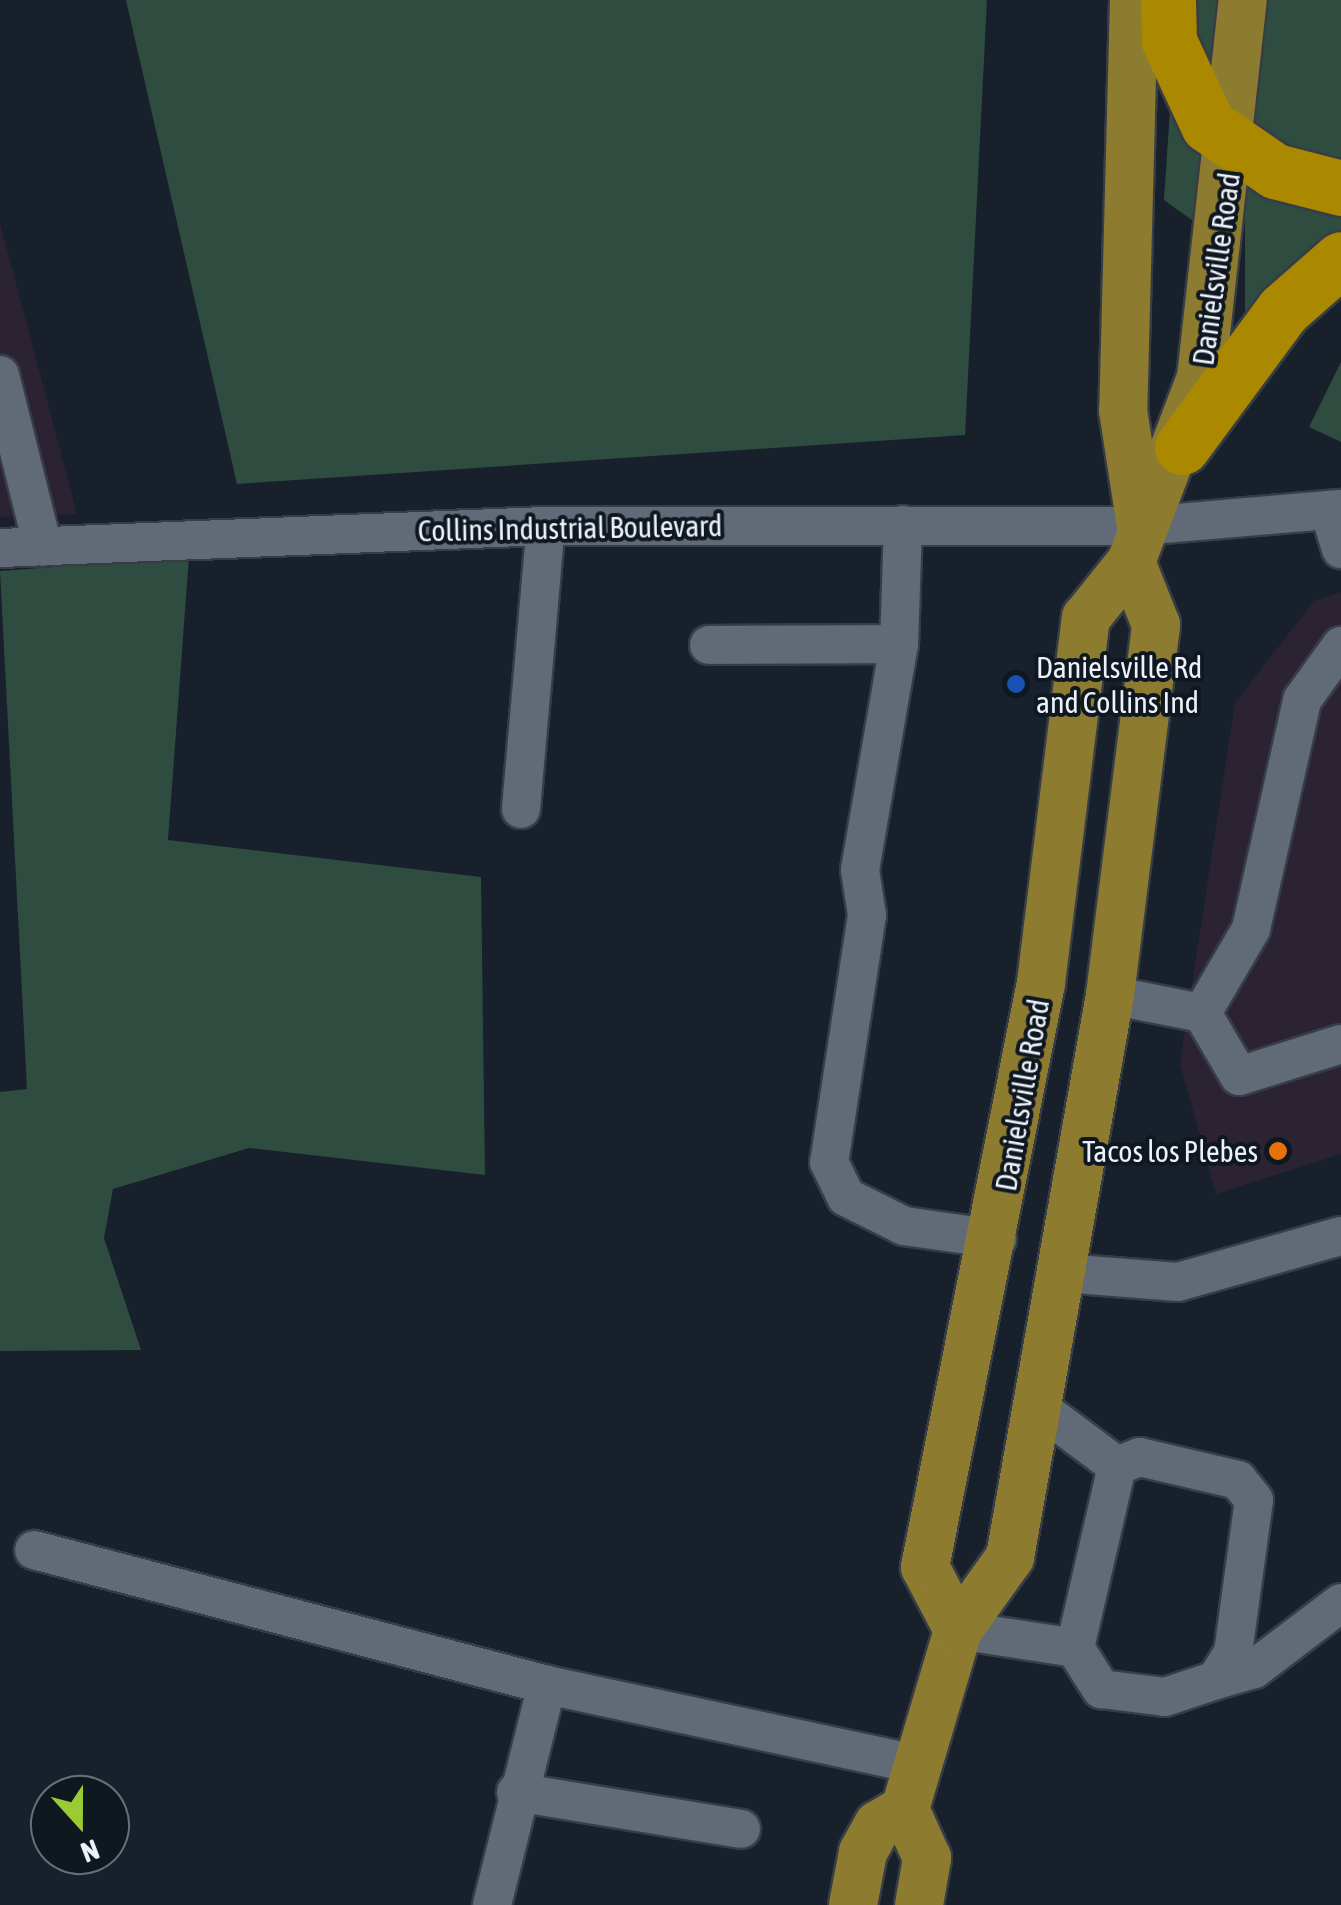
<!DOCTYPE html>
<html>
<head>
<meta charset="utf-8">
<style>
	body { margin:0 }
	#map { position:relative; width:1341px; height:1905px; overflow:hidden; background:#18202b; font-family:"Asap Condensed",sans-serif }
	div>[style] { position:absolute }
	.commercial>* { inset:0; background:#2b2332 }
	.green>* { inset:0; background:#2e4c3f }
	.roads { filter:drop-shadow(2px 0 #373d46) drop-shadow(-2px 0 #373d46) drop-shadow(0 2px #373d46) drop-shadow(0 -2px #373d46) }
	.minor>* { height:38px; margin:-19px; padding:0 19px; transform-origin:19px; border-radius:19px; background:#616a77 }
	.major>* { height:48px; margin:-24px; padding:0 24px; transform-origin:24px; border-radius:24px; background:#8d7c30 }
	.highway>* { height:55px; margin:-27.5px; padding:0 27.5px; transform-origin:27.5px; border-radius:27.5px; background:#a80 }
	.dots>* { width:28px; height:28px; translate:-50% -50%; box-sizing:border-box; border:5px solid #0f1721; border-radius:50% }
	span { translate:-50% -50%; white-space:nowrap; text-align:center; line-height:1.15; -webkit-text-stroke:8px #0f1721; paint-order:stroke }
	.street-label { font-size:30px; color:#edf2fa }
	.poi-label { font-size:30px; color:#edf2fa }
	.left { translate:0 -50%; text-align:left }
	.right { translate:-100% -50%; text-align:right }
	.north { position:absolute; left:30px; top:1775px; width:100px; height:100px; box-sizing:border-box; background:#0f1721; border:2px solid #686f78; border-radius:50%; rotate:159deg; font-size:28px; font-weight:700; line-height:40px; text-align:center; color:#edf2fa }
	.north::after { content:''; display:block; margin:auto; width:35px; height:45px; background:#9bcb34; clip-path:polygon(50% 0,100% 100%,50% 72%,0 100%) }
</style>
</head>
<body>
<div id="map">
	<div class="commercial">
		<i style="clip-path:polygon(0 223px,77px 514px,0 517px)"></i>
		<i style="clip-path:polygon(1341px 592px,1341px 1154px,1216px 1194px,1180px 1063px,1235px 703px,1314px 601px)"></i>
	</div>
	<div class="green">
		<i style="clip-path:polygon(126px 0,987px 0,965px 435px,237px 484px)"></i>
		<i style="clip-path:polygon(1183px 0,1220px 0,1211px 87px)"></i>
		<i style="clip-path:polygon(1262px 0,1341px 0,1341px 174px,1250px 139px)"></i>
		<i style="clip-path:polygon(1170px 109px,1209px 143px,1196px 223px,1164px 200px)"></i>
		<i style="clip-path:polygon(1245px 184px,1341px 202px,1341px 240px,1245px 324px)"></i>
		<i style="clip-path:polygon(1341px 362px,1341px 442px,1309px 427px)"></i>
		<i style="clip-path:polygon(189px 557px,168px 840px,481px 877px,485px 1175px,249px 1148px,113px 1189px,104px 1238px,141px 1350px,0 1351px,0 1092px,27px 1089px,0 571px)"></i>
	</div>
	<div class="roads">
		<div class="minor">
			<i style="left:0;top:375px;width:177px;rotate:76deg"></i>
			<i style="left:1329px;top:510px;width:41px;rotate:72.9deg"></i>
			<i style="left:903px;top:525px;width:119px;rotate:91.9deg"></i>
			<i style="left:899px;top:644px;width:229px;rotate:99.8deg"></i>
			<i style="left:860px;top:870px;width:46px;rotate:81.2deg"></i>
			<i style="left:867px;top:915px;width:250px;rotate:98.7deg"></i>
			<i style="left:829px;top:1162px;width:39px;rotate:64deg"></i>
			<i style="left:846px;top:1197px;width:65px;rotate:26.6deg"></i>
			<i style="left:904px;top:1226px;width:94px;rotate:8deg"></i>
			<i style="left:0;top:548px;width:546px;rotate:-2.31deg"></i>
			<i style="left:546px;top:526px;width:595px"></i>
			<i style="left:1141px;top:526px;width:201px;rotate:-4.9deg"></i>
			<i style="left:709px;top:645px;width:190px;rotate:-0.3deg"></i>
			<i style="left:521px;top:809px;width:284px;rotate:-85deg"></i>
			<i style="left:1110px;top:995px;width:94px;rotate:11.1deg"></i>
			<i style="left:1202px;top:1013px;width:73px;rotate:59.6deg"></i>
			<i style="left:1239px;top:1076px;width:107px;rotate:-17.4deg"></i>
			<i style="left:1202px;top:1013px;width:97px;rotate:-59.7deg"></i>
			<i style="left:1251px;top:929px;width:235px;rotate:-77.4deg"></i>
			<i style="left:1302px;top:700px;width:67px;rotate:-54.2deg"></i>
			<i style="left:1063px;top:1273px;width:115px;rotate:4.5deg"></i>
			<i style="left:1178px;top:1282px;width:169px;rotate:-15.8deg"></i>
			<i style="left:34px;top:1550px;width:530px;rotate:14.74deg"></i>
			<i style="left:547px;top:1685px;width:381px;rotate:12.1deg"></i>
			<i style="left:958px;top:1630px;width:118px;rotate:8.7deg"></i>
			<i style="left:1075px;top:1648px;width:187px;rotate:-77deg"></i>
			<i style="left:1117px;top:1466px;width:99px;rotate:-143.2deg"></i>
			<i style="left:1075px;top:1648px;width:49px;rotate:57.6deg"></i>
			<i style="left:1101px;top:1689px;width:64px;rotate:7.1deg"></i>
			<i style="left:1165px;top:1697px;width:54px;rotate:-18.4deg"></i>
			<i style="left:1216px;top:1680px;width:32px;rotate:-58deg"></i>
			<i style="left:1233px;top:1653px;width:154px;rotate:-82.2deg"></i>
			<i style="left:1254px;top:1500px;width:26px;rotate:-129deg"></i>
			<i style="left:1238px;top:1480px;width:101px;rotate:-166.8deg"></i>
			<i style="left:1140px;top:1457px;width:25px;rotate:159deg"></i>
			<i style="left:1216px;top:1680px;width:40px;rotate:-16deg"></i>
			<i style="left:1254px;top:1669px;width:109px;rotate:-37.2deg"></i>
			<i style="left:516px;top:1792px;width:228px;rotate:9.3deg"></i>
			<i style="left:492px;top:1905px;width:227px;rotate:-76deg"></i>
		</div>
		<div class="major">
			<i style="left:1134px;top:0;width:410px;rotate:91.5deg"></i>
			<i style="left:1123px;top:410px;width:117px;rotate:81.2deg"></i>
			<i style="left:958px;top:1630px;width:71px;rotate:-117.6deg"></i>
			<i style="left:925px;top:1567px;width:595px;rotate:-78.77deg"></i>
			<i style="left:1041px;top:983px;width:368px;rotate:-83deg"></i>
			<i style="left:1086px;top:618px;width:72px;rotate:-51.2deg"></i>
			<i style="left:1131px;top:562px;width:197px;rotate:-69.2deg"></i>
			<i style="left:1201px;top:378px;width:380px;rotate:-83.7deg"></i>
			<i style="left:853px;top:1905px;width:54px;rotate:-79.3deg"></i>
			<i style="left:863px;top:1852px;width:31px;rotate:-61deg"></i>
			<i style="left:878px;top:1825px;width:31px;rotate:-31deg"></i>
			<i style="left:919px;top:1905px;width:48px;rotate:-80.3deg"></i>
			<i style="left:927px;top:1858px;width:54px;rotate:-114.2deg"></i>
			<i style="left:905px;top:1809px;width:187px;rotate:-73.5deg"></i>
			<i style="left:958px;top:1630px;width:90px;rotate:-54.5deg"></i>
			<i style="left:1010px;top:1557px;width:571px;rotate:-79.91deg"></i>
			<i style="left:1110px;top:995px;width:373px;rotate:-82.9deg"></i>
			<i style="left:1156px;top:625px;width:68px;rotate:-111.6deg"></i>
		</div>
		<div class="highway">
			<i style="left:1168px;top:0;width:41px;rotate:88.6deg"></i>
			<i style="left:1169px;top:41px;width:93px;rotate:65.1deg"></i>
			<i style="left:1208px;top:125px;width:81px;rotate:34.5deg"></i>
			<i style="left:1275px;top:171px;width:68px;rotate:14.4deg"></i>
			<i style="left:1182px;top:447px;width:170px;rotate:-53.6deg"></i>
			<i style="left:1283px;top:310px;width:77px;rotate:-41.3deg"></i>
		</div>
	</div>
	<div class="dots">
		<i style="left:1016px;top:684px;background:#1a4fb4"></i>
		<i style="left:1278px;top:1151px;background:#e8710a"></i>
	</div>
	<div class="street-label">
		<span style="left:1216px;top:269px;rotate:-82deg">Danielsville Road</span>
		<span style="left:570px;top:528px;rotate:-1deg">Collins Industrial Boulevard</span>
		<span style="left:1022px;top:1095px;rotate:-80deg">Danielsville Road</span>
	</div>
	<div class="poi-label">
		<span class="left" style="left:1036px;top:684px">Danielsville Rd<br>and Collins Ind</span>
		<span class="right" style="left:1258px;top:1151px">Tacos los Plebes</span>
	</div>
	<div class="north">N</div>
</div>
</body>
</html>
